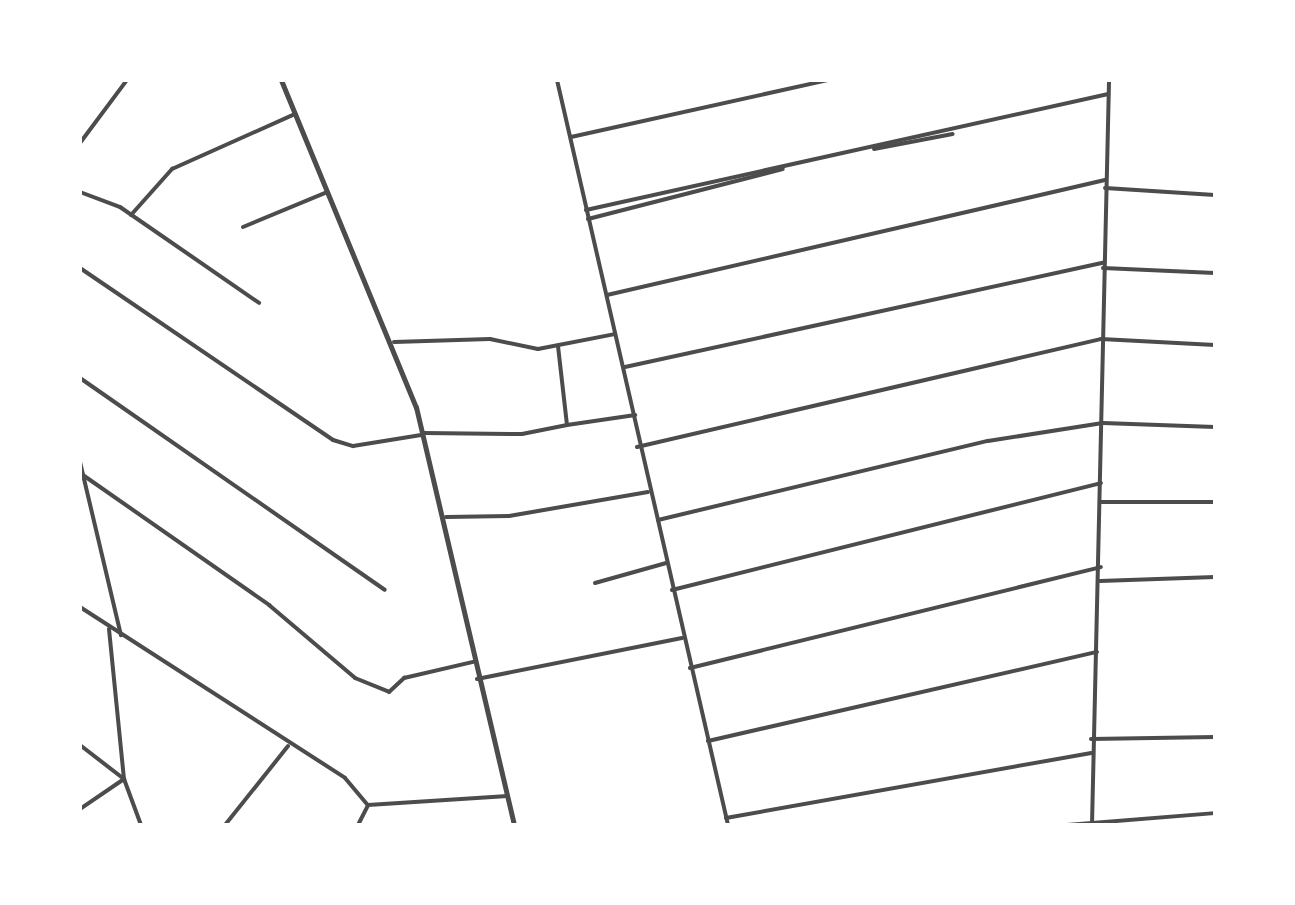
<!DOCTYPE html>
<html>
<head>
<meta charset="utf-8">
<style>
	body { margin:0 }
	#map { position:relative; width:1295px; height:905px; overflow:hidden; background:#fff; font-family:Literata,serif }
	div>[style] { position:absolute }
	.minor>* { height:4px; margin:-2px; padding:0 2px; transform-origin:2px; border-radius:2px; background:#4c4c4c }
	.tertiary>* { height:5px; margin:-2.5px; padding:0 2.5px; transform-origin:2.5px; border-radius:2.5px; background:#4c4c4c }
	span { translate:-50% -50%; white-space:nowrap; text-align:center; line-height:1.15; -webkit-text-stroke:8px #fff; paint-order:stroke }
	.frame { position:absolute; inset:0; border:82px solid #fff; pointer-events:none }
</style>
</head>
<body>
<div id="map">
	<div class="minor">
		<i style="left:557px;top:80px;width:764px;rotate:77.07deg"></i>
		<i style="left:571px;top:137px;width:264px;rotate:-12.5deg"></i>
		<i style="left:80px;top:143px;width:79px;rotate:-53.3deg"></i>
		<i style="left:874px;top:149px;width:80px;rotate:-10.8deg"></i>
		<i style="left:1105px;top:188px;width:110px;rotate:3.6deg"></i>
		<i style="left:80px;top:192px;width:43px;rotate:20.6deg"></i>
		<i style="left:120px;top:207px;width:169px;rotate:34.6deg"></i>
		<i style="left:586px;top:210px;width:535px;rotate:-12.53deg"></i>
		<i style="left:131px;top:215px;width:62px;rotate:-48.3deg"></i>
		<i style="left:172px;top:169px;width:135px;rotate:-24.1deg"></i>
		<i style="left:588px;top:219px;width:201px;rotate:-14.4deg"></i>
		<i style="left:243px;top:227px;width:91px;rotate:-22.6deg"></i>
		<i style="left:80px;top:268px;width:306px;rotate:34.2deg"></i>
		<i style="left:333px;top:440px;width:21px;rotate:17deg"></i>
		<i style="left:353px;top:446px;width:69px;rotate:-9.2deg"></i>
		<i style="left:1103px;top:268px;width:112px;rotate:2.6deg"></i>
		<i style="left:607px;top:295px;width:511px;rotate:-13deg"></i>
		<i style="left:394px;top:342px;width:96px;rotate:-1.8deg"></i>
		<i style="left:490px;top:339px;width:49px;rotate:11.8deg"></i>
		<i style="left:538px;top:349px;width:78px;rotate:-11deg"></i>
		<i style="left:625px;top:367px;width:489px;rotate:-12.3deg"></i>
		<i style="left:80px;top:378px;width:371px;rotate:34.8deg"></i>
		<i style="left:567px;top:425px;width:69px;rotate:-8.4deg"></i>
		<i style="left:423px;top:433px;width:99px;rotate:0.6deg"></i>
		<i style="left:522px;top:434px;width:46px;rotate:-11.3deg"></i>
		<i style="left:567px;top:425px;width:80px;rotate:-96.5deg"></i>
		<i style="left:637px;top:447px;width:476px;rotate:-13.1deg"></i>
		<i style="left:1101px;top:339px;width:114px;rotate:3deg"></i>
		<i style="left:80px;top:462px;width:178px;rotate:76.7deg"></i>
		<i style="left:80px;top:473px;width:231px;rotate:34.9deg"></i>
		<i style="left:269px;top:605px;width:113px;rotate:40.3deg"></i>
		<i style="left:355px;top:678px;width:37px;rotate:22deg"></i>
		<i style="left:389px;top:692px;width:21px;rotate:-43deg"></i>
		<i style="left:404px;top:678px;width:71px;rotate:-13.1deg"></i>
		<i style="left:1101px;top:502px;width:114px"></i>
		<i style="left:446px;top:517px;width:63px;rotate:-0.9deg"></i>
		<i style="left:509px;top:516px;width:141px;rotate:-9.8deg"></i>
		<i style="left:658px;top:520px;width:339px;rotate:-13.5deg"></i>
		<i style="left:988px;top:441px;width:116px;rotate:-8.9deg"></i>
		<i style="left:1103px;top:423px;width:112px;rotate:2deg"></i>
		<i style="left:1100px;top:581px;width:115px;rotate:-2deg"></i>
		<i style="left:595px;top:583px;width:74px;rotate:-15.7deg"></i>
		<i style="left:672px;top:590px;width:442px;rotate:-14deg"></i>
		<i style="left:80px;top:607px;width:315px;rotate:32.8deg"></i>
		<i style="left:345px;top:778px;width:35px;rotate:50deg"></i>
		<i style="left:368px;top:805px;width:140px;rotate:-3.7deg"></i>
		<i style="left:109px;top:629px;width:151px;rotate:84.3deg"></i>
		<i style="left:124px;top:779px;width:49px;rotate:69.7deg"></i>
		<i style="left:690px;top:668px;width:423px;rotate:-13.8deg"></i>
		<i style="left:477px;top:679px;width:209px;rotate:-11.3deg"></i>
		<i style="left:1091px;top:739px;width:124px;rotate:-0.9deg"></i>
		<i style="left:708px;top:741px;width:399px;rotate:-12.9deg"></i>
		<i style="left:80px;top:745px;width:56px;rotate:37.7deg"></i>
		<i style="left:124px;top:779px;width:53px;rotate:145.7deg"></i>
		<i style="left:726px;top:818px;width:371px;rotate:-10.1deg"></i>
		<i style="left:225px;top:825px;width:101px;rotate:-51.4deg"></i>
		<i style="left:358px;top:825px;width:22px;rotate:-63deg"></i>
		<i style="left:1067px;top:825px;width:148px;rotate:-4.6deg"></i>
		<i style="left:1092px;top:825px;width:745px;rotate:-88.69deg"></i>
	</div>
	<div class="tertiary">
		<i style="left:281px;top:80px;width:354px;rotate:67.6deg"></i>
		<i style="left:416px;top:407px;width:429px;rotate:76.8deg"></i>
	</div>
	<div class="frame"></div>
</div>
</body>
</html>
